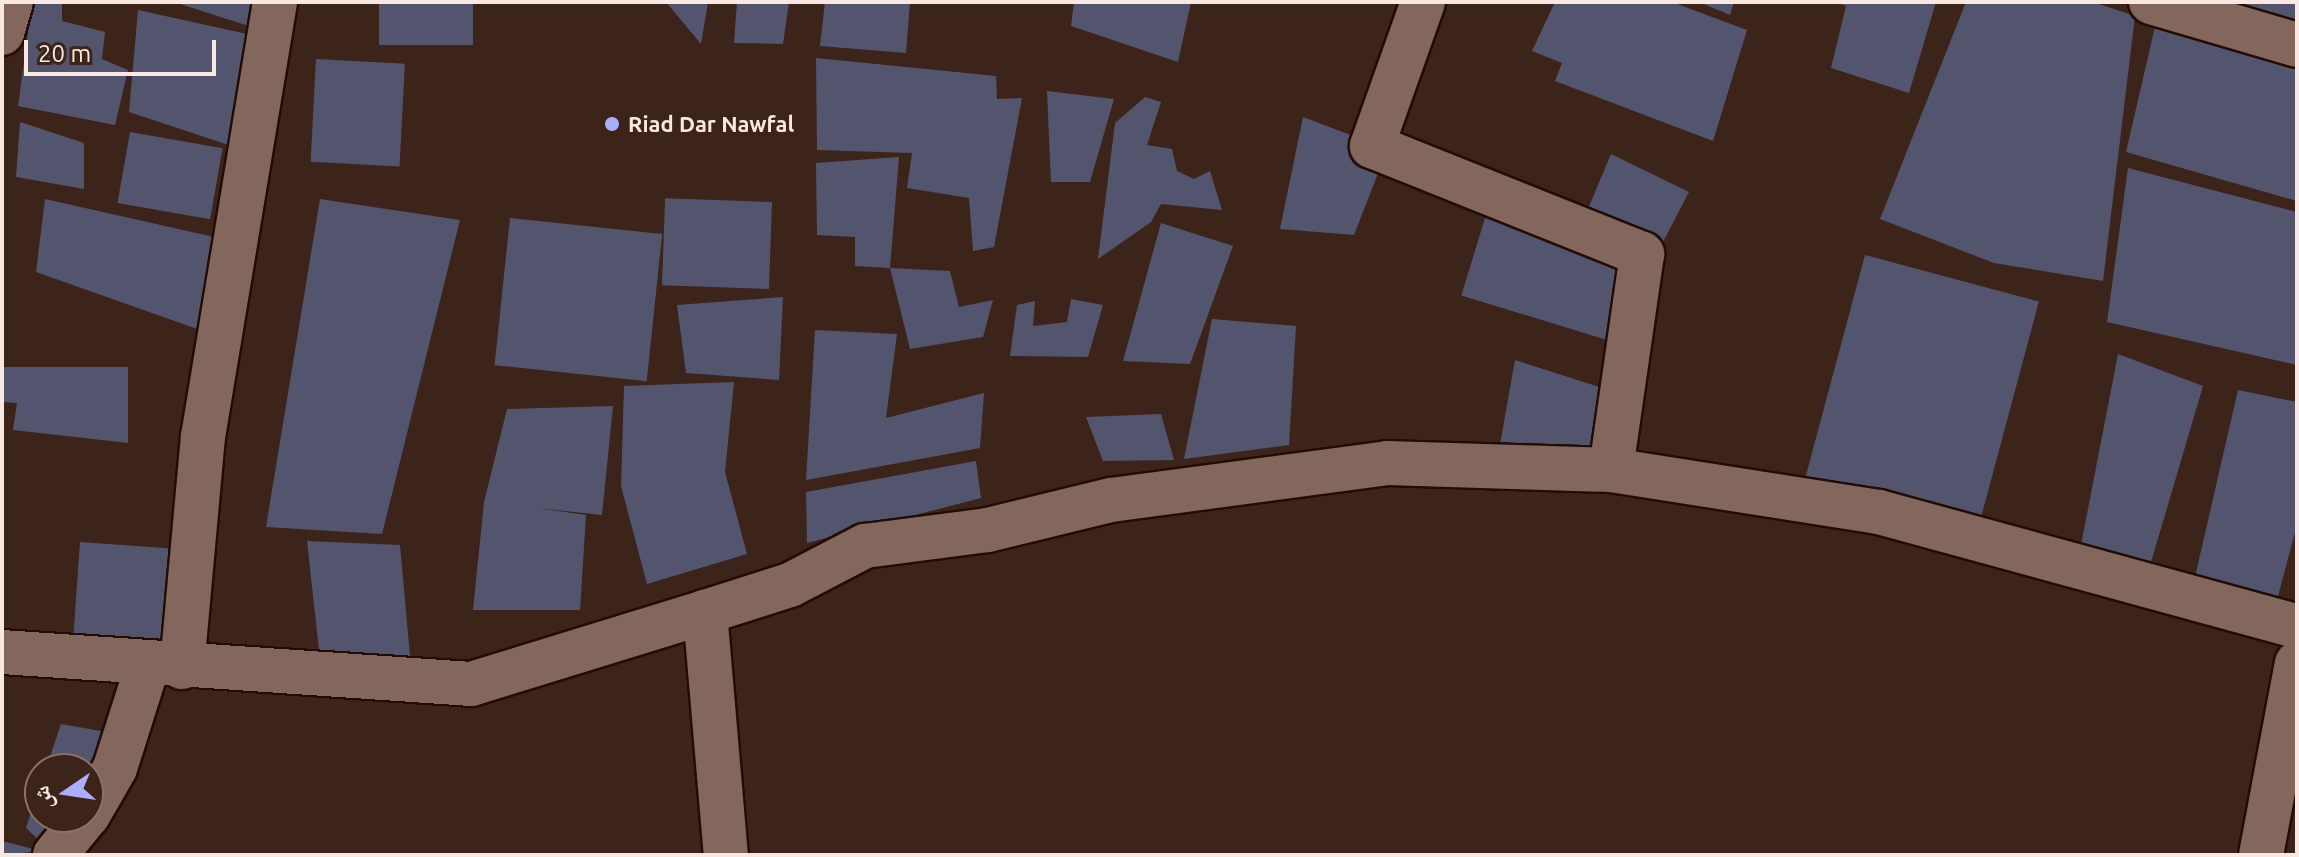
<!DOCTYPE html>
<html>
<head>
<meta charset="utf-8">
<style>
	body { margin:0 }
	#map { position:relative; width:2299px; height:857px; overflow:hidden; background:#3c241a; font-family:Ubuntu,"Noto Naskh Arabic",sans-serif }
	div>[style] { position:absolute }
	.building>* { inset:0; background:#53556e; transform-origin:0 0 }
	.roads { filter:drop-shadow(2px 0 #220c04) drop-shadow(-2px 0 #220c04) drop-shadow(0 2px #220c04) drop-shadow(0 -2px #220c04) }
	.pedestrian>* { height:44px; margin:-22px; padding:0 22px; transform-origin:22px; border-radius:22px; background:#83675c }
	.minor>* { height:44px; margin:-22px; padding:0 22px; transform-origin:22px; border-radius:22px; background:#83675c }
	.dots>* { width:22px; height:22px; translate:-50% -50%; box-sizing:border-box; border:4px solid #3c241a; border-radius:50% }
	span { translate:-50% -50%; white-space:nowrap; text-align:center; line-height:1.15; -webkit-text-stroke:6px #3c241a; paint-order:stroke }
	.poi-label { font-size:22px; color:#f9e8e1; font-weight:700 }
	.left { translate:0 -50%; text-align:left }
	.frame { position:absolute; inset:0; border:4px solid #f9e8e1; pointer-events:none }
	.north { position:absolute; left:24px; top:753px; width:80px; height:80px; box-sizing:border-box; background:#3c241a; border:2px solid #88726a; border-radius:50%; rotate:257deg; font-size:22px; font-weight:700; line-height:32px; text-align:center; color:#f9e8e1 }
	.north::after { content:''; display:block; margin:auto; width:28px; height:36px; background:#abaffb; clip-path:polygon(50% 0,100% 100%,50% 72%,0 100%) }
	.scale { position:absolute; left:24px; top:40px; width:192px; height:36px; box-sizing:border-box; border:4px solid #f9e8e1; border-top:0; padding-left:10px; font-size:24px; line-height:28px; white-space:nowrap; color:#f9e8e1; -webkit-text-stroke:6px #3c241a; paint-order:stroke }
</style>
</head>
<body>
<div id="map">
	<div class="building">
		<i style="clip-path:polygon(32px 2px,62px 2px,62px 21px,105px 32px,102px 59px,128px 70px,115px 125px,18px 106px)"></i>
		<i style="clip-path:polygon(178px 2px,254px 2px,252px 27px,177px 3px)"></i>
		<i style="left:379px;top:2px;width:94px;height:43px"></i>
		<i style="clip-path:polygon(666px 2px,708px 2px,701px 44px)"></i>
		<i style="clip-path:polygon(737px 2px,789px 2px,783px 44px,734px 43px)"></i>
		<i style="clip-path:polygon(825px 2px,910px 2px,906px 53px,820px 46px)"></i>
		<i style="clip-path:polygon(1074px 2px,1191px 2px,1178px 62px,1071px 26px)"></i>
		<i style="clip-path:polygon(1555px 2px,1672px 2px,1747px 30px,1713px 141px,1555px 81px,1562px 63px,1532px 51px)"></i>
		<i style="clip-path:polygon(1699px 2px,1734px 2px,1730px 15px)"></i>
		<i style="clip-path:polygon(1936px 2px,1909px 93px,1831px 68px,1846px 6px,1834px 2px)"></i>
		<i style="clip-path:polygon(1966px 2px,2093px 2px,2135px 16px,2103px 281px,1994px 263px,1880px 219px)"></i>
		<i style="clip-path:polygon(2222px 2px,2297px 2px,2297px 23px)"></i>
		<i style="clip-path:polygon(138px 10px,260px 37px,244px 150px,129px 112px)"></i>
		<i style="clip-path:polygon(2157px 18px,2297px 57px,2297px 201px,2126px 152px)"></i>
		<i style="clip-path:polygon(816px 58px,996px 76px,997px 99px,1022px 98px,994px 247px,973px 251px,969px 198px,907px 188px,912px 153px,817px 150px)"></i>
		<i style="left:316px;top:59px;width:89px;height:103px;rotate:3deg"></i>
		<i style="clip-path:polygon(1047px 91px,1114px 99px,1090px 182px,1051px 182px)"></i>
		<i style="clip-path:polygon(1145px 97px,1161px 102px,1147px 145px,1172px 149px,1177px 171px,1194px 179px,1210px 171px,1222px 210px,1161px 204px,1151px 222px,1098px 259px,1115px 123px)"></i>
		<i style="clip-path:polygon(1303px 117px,1361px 139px,1382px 163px,1354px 235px,1280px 229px)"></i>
		<i style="clip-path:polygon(20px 122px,84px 143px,84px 189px,16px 177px)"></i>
		<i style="left:130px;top:132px;width:94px;height:72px;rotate:10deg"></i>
		<i style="clip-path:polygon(1611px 154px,1689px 192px,1663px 242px,1585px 216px)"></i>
		<i style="clip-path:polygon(899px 157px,890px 268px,855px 266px,855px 237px,817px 235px,816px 163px)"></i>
		<i style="clip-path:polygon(2128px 168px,2297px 212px,2297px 365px,2107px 322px)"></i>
		<i style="clip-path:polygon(45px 199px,214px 237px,203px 331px,36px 272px)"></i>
		<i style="clip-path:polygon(320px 199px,460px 220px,382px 534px,266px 527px)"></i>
		<i style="left:772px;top:202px;width:87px;height:107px;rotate:92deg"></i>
		<i style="left:510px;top:218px;width:153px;height:148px;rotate:6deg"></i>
		<i style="left:1485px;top:218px;width:154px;height:81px;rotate:17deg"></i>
		<i style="clip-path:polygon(1161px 223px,1233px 246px,1190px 364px,1123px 361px)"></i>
		<i style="left:1865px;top:255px;width:180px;height:230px;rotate:15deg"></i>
		<i style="clip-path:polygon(890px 268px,950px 271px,959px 307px,993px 300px,983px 337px,910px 349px)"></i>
		<i style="clip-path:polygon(783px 297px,779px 380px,686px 373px,677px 305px)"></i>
		<i style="clip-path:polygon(1071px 299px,1103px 305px,1088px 357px,1010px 356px,1017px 305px,1035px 301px,1033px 326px,1067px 322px)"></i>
		<i style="clip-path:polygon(1212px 319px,1296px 326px,1289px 445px,1184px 459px)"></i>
		<i style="clip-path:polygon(815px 330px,897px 334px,886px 418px,984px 393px,980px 448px,806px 480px)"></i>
		<i style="clip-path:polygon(2118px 354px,2203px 386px,2149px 569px,2081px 545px)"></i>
		<i style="clip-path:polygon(1515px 360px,1615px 392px,1603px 451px,1499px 450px)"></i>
		<i style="clip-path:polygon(2px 367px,128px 367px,128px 443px,13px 430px,17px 403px,2px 402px)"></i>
		<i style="clip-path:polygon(734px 382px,725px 472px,747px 554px,647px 584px,621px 486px,624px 386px)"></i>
		<i style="clip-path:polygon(2238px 390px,2297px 402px,2297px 525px,2278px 596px,2195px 577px)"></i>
		<i style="clip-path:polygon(613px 406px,602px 515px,537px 508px,586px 515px,580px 610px,473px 610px,484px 502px,507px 409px)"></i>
		<i style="clip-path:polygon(1161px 414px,1174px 460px,1103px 461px,1086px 417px)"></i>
		<i style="clip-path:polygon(976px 461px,981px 498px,807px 543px,806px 492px)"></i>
		<i style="clip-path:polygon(307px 541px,400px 545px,410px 656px,319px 650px)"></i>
		<i style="left:80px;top:542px;width:96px;height:100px;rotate:4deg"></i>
		<i style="clip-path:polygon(61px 724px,118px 734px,88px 784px,88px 769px,46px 769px)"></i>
		<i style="clip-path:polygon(39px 788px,40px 817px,68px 817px,48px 849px,26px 828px)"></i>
		<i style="clip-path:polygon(2px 841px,41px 851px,2px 855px)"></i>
	</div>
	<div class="roads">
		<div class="pedestrian">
			<i style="left:1423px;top:2px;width:153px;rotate:109.5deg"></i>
			<i style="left:1372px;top:146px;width:291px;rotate:21.8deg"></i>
			<i style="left:1642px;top:254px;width:218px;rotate:98.2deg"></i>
			<i style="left:2151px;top:2px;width:152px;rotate:16.4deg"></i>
			<i style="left:705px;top:612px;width:89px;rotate:-17.6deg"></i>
			<i style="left:790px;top:585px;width:85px;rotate:-27.5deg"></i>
			<i style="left:865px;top:546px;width:124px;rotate:-7.4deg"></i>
			<i style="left:988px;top:530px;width:127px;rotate:-13.7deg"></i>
			<i style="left:1111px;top:500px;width:278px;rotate:-7.6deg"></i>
			<i style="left:1387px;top:463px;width:224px;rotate:1.8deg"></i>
			<i style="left:1611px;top:470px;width:271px;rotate:8.9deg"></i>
			<i style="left:1879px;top:512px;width:433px;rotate:15.3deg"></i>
			<i style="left:182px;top:667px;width:231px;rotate:-84.8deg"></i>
			<i style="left:203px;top:437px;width:441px;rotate:-80.6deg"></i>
			<i style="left:88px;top:815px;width:54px;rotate:-60.1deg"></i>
			<i style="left:115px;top:768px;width:109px;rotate:-72.4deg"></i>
			<i style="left:55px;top:855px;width:49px;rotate:-50.8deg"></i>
			<i style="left:2261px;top:855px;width:195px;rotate:-79.4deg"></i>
		</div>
		<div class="minor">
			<i style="left:2px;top:33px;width:32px;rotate:-74deg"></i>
			<i style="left:2px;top:652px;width:470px;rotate:3.9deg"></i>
			<i style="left:471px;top:684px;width:245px;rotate:-17.1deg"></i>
			<i style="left:705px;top:612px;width:244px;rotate:85.1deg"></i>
		</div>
	</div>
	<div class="dots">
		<i style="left:612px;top:124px;background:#abaffb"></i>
	</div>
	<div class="poi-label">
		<span class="left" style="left:628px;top:124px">Riad Dar Nawfal</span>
	</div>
	<div class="frame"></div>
	<div class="north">ش</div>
	<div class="scale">20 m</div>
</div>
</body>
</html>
